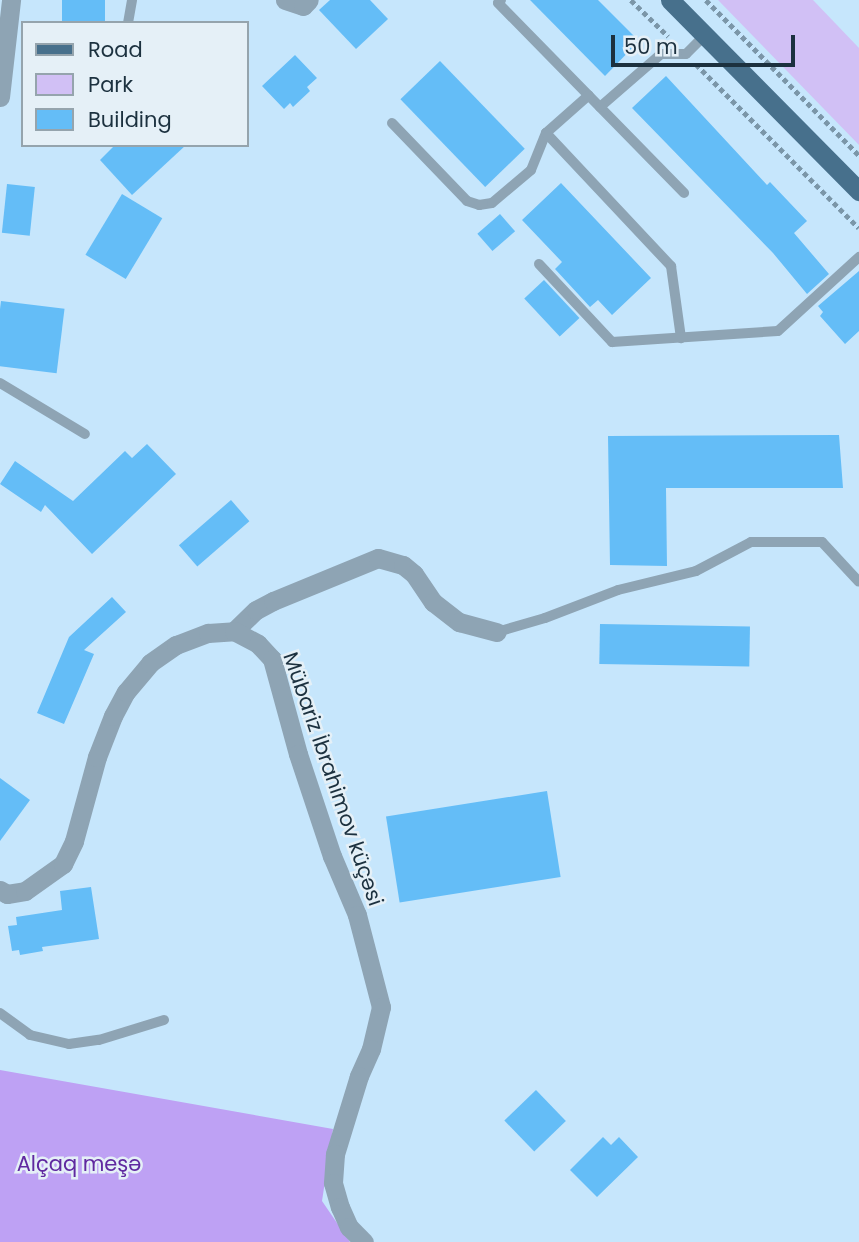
<!DOCTYPE html>
<html>
<head>
<meta charset="utf-8">
<style>
	body { margin:0 }
	#map { position:relative; width:859px; height:1242px; overflow:hidden; background:#c6e6fc; font-family:Poppins,sans-serif }
	div>[style] { position:absolute }
	.green>* { inset:0; background:#d1c0f5 }
	.forest>* { inset:0; background:#bea1f4 }
	.building>* { inset:0; background:#64bdf7; transform-origin:0 0 }
	.path>* { height:4.5px; margin-top:-2.25px; transform-origin:0; background:repeating-linear-gradient(90deg,#7b96a8 0 5px,transparent 0 8.5px) }
	.service>* { height:10px; margin:-5px; padding:0 5px; transform-origin:5px; border-radius:5px; background:#8ea4b4 }
	.minor>* { height:19px; margin:-9.5px; padding:0 9.5px; transform-origin:9.5px; border-radius:9.5px; background:#8ea4b4 }
	.primary>* { height:19px; margin:-9.5px; padding:0 9.5px; transform-origin:9.5px; border-radius:9.5px; background:#47708c }
	span { translate:-50% -50%; white-space:nowrap; text-align:center; line-height:1.15; -webkit-text-stroke:5px #e5f0f7; paint-order:stroke }
	.street-label { font-size:21px; color:#1c313f }
	.park-label { font-size:21px; color:#6029a0 }
	.legend { position:absolute; left:21px; top:21px; width:228px; height:126px; box-sizing:border-box; background:#e5f0f7; border:2px solid #95a4ad; margin:0; padding:9px 12px; list-style:none; font-size:21px; color:#1c313f }
	.legend li { display:flex; align-items:center; gap:14px; height:35px }
	.legend b { width:35px; border:2px solid #95a4ad }
	.scale { position:absolute; left:611px; top:35px; width:184px; height:32px; box-sizing:border-box; border:4px solid #1c313f; border-top:0; padding-left:9px; font-size:21px; line-height:24px; white-space:nowrap; color:#1c313f; -webkit-text-stroke:5px #e5f0f7; paint-order:stroke }
</style>
</head>
<body>
<div id="map">
	<div class="green">
		<i style="clip-path:polygon(718px 0,813px 0,859px 48px,859px 145px)"></i>
	</div>
	<div class="forest">
		<i style="clip-path:polygon(0 1070px,333px 1129px,322px 1201px,350px 1242px,0 1242px)"></i>
	</div>
	<div class="building">
		<i style="left:62px;top:0;width:43px;height:23px"></i>
		<i style="clip-path:polygon(330px 0,370px 0,388px 19px,356px 49px,319px 10px)"></i>
		<i style="clip-path:polygon(530px 0,598px 0,639px 41px,605px 76px)"></i>
		<i style="clip-path:polygon(295px 55px,317px 78px,307px 87px,310px 91px,293px 107px,290px 103px,284px 109px,262px 86px)"></i>
		<i style="left:440px;top:61px;width:122px;height:55px;rotate:46deg"></i>
		<i style="clip-path:polygon(666px 76px,767px 185px,770px 182px,807px 221px,794px 233px,829px 274px,807px 294px,773px 253px,632px 108px)"></i>
		<i style="clip-path:polygon(115px 145px,186px 145px,132px 195px,100px 160px)"></i>
		<i style="clip-path:polygon(561px 183px,651px 278px,612px 315px,598px 300px,590px 307px,555px 269px,562px 262px,522px 220px)"></i>
		<i style="left:7px;top:184px;width:28px;height:49px;rotate:6deg"></i>
		<i style="left:122px;top:194px;width:47px;height:71px;rotate:31deg"></i>
		<i style="left:500px;top:214px;width:23px;height:30px;rotate:49deg"></i>
		<i style="clip-path:polygon(859px 271px,859px 331px,845px 344px,820px 316px,823px 312px,818px 306px)"></i>
		<i style="left:544px;top:280px;width:52px;height:27px;rotate:47deg"></i>
		<i style="left:1px;top:301px;width:64px;height:65px;rotate:7deg"></i>
		<i style="clip-path:polygon(839px 435px,843px 488px,666px 488px,667px 566px,610px 565px,608px 436px)"></i>
		<i style="clip-path:polygon(147px 444px,176px 474px,92px 554px,45px 505px,41px 512px,0 484px,15px 461px,73px 501px,125px 451px,132px 458px)"></i>
		<i style="left:231px;top:500px;width:28px;height:69px;rotate:49deg"></i>
		<i style="clip-path:polygon(112px 597px,126px 612px,84px 650px,94px 654px,64px 724px,37px 713px,69px 637px)"></i>
		<i style="left:600px;top:624px;width:150px;height:40px;rotate:1deg"></i>
		<i style="clip-path:polygon(0 778px,30px 800px,0 841px)"></i>
		<i style="left:547px;top:791px;width:87px;height:163px;rotate:81deg"></i>
		<i style="clip-path:polygon(91px 887px,99px 939px,42px 947px,43px 951px,20px 955px,19px 950px,12px 951px,8px 926px,17px 925px,16px 917px,62px 910px,60px 891px)"></i>
		<i style="left:536px;top:1090px;width:43px;height:44px;rotate:46deg"></i>
		<i style="clip-path:polygon(603px 1137px,611px 1145px,619px 1137px,638px 1157px,597px 1197px,570px 1170px)"></i>
	</div>
	<div class="path">
		<i style="left:631px;top:0;width:52px;rotate:44.2deg"></i>
		<i style="left:706px;top:0;width:218px;rotate:45.4deg"></i>
		<i style="left:696px;top:64px;width:231px;rotate:45.2deg"></i>
	</div>
	<div class="service">
		<i style="left:501px;top:0;width:4px;rotate:135deg"></i>
		<i style="left:498px;top:3px;width:266px;rotate:45.6deg"></i>
		<i style="left:128px;top:23px;width:23px;rotate:-80deg"></i>
		<i style="left:600px;top:107px;width:81px;rotate:-41deg"></i>
		<i style="left:661px;top:54px;width:25px"></i>
		<i style="left:686px;top:54px;width:27px;rotate:-45deg"></i>
		<i style="left:392px;top:123px;width:108px;rotate:46.1deg"></i>
		<i style="left:467px;top:201px;width:13px;rotate:18deg"></i>
		<i style="left:479px;top:205px;width:13px;rotate:-9deg"></i>
		<i style="left:492px;top:203px;width:51px;rotate:-40.2deg"></i>
		<i style="left:531px;top:170px;width:40px;rotate:-68deg"></i>
		<i style="left:546px;top:133px;width:57px;rotate:-41.5deg"></i>
		<i style="left:546px;top:133px;width:183px;rotate:46.8deg"></i>
		<i style="left:671px;top:266px;width:73px;rotate:82.1deg"></i>
		<i style="left:539px;top:264px;width:107px;rotate:46.9deg"></i>
		<i style="left:612px;top:342px;width:166px;rotate:-3.8deg"></i>
		<i style="left:778px;top:331px;width:110px;rotate:-42.4deg"></i>
		<i style="left:0;top:383px;width:99px;rotate:31deg"></i>
		<i style="left:497px;top:632px;width:50px;rotate:-16.3deg"></i>
		<i style="left:545px;top:618px;width:78px;rotate:-21deg"></i>
		<i style="left:618px;top:590px;width:80px;rotate:-13.7deg"></i>
		<i style="left:696px;top:571px;width:62px;rotate:-27.8deg"></i>
		<i style="left:751px;top:542px;width:71px"></i>
		<i style="left:822px;top:542px;width:54px;rotate:47.2deg"></i>
		<i style="left:0;top:1013px;width:37px;rotate:36deg"></i>
		<i style="left:30px;top:1035px;width:40px;rotate:13deg"></i>
		<i style="left:69px;top:1044px;width:30px;rotate:-8deg"></i>
		<i style="left:99px;top:1040px;width:68px;rotate:-17.1deg"></i>
	</div>
	<div class="minor">
		<i style="left:285px;top:0;width:19px;rotate:18deg"></i>
		<i style="left:303px;top:6px;width:8px;rotate:-45deg"></i>
		<i style="left:0;top:97px;width:98px;rotate:-83.5deg"></i>
		<i style="left:234px;top:631px;width:30px;rotate:-44deg"></i>
		<i style="left:256px;top:610px;width:19px;rotate:-28deg"></i>
		<i style="left:273px;top:601px;width:113px;rotate:-22.3deg"></i>
		<i style="left:378px;top:558px;width:26px;rotate:16deg"></i>
		<i style="left:403px;top:565px;width:14px;rotate:39deg"></i>
		<i style="left:414px;top:574px;width:34px;rotate:56deg"></i>
		<i style="left:433px;top:602px;width:33px;rotate:38deg"></i>
		<i style="left:459px;top:622px;width:39px;rotate:15deg"></i>
		<i style="left:0;top:890px;width:8px;rotate:30deg"></i>
		<i style="left:7px;top:894px;width:18px;rotate:-9deg"></i>
		<i style="left:25px;top:891px;width:47px;rotate:-35.4deg"></i>
		<i style="left:63px;top:864px;width:25px;rotate:-64deg"></i>
		<i style="left:74px;top:841px;width:87px;rotate:-74.7deg"></i>
		<i style="left:97px;top:757px;width:44px;rotate:-68.7deg"></i>
		<i style="left:113px;top:716px;width:27px;rotate:-62deg"></i>
		<i style="left:126px;top:692px;width:38px;rotate:-50deg"></i>
		<i style="left:150px;top:663px;width:32px;rotate:-35deg"></i>
		<i style="left:176px;top:645px;width:34px;rotate:-21deg"></i>
		<i style="left:208px;top:633px;width:26px;rotate:-4deg"></i>
		<i style="left:234px;top:631px;width:27px;rotate:28deg"></i>
		<i style="left:258px;top:644px;width:21px;rotate:47deg"></i>
		<i style="left:272px;top:659px;width:98px;rotate:74.7deg"></i>
		<i style="left:298px;top:754px;width:108px;rotate:71.6deg"></i>
		<i style="left:332px;top:856px;width:64px;rotate:67deg"></i>
		<i style="left:357px;top:915px;width:95px;rotate:75.4deg"></i>
		<i style="left:381px;top:1007px;width:43px;rotate:103.4deg"></i>
		<i style="left:371px;top:1049px;width:30px;rotate:114deg"></i>
		<i style="left:359px;top:1076px;width:82px;rotate:107.1deg"></i>
		<i style="left:335px;top:1154px;width:29px;rotate:94deg"></i>
		<i style="left:333px;top:1183px;width:25px;rotate:74deg"></i>
		<i style="left:340px;top:1207px;width:22px;rotate:66deg"></i>
		<i style="left:349px;top:1227px;width:21px;rotate:45deg"></i>
	</div>
	<div class="primary">
		<i style="left:670px;top:0;width:269px;rotate:45.3deg"></i>
	</div>
	<div class="street-label">
		<span style="left:333px;top:779px;rotate:71deg">Mübariz İbrahimov küçəsi</span>
	</div>
	<div class="park-label">
		<span style="left:79px;top:1164px">Alçaq meşə</span>
	</div>
	<ul class="legend">
	<li><b style="height:9px;background:#47708c"></b>Road</li>
	<li><b style="height:19px;background:#d1c0f5"></b>Park</li>
	<li><b style="height:19px;background:#64bdf7"></b>Building</li>
	</ul>
	<div class="scale">50 m</div>
</div>
</body>
</html>
